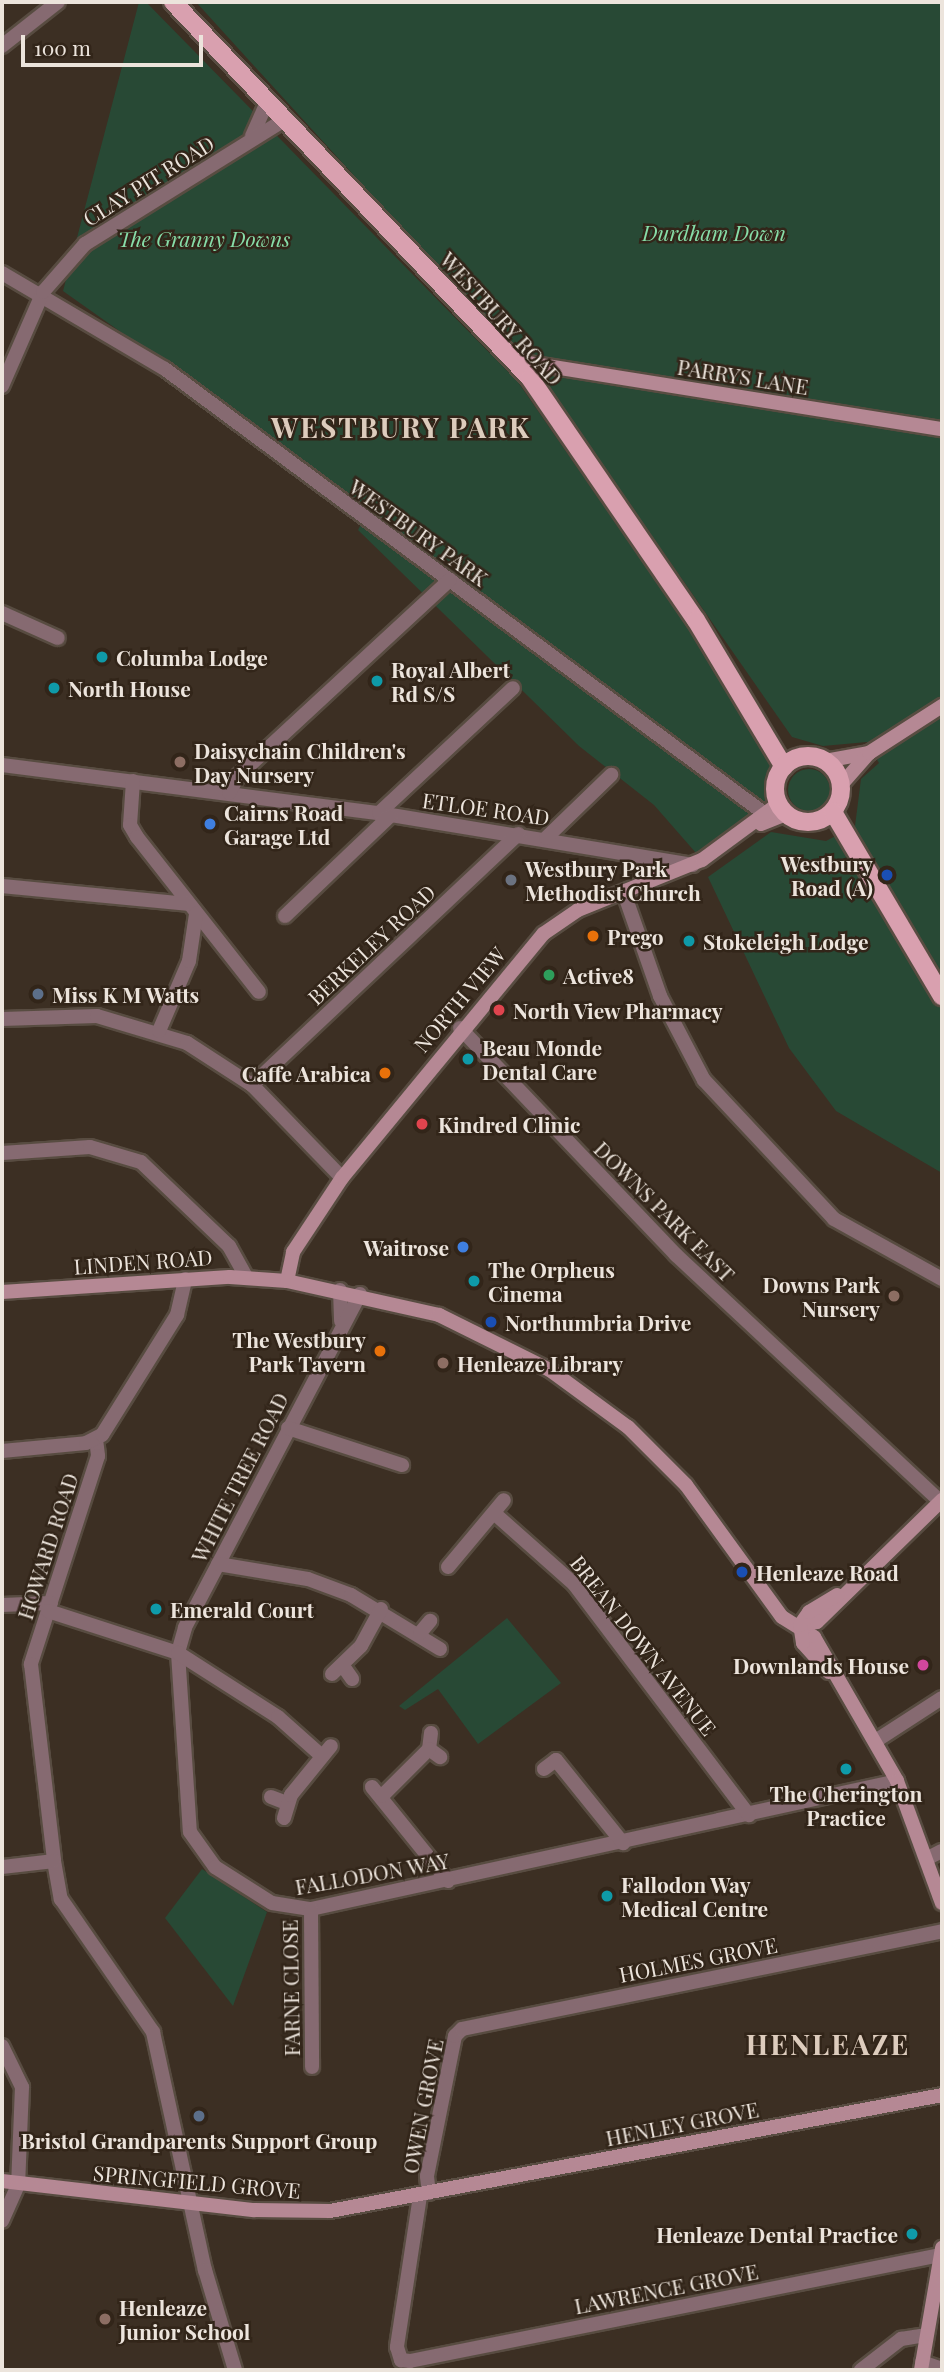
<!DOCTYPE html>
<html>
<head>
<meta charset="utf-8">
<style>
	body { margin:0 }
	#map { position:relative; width:944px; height:2372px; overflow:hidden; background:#3c2f23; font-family:"Playfair Display",serif }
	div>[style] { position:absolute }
	.green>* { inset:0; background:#284935 }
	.round { border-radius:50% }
	.roads { filter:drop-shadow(2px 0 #584c41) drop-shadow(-2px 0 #584c41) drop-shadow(0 2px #584c41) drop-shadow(0 -2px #584c41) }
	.street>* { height:14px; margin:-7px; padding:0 7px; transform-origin:7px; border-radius:7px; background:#866a71 }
	.secondary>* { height:14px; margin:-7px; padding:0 7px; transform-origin:7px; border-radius:7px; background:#b58894 }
	.primary>* { height:18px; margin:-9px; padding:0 9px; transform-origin:9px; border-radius:9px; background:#d9a0af }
	.primary>.ring { margin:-9px; padding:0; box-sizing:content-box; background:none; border:18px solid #d9a0af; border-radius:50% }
	.dots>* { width:19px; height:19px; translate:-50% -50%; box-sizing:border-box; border:4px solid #322519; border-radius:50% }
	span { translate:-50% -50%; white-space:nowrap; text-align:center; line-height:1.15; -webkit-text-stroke:5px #322519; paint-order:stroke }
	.street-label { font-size:21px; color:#ece4dc }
	.park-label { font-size:21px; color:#87dda8; font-style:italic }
	.poi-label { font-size:21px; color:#ece4dc; font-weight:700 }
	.left { translate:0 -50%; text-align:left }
	.right { translate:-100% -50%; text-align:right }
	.district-label { font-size:28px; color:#ddccbd; font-weight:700; letter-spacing:2px }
	.frame { position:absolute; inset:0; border:4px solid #ece4dc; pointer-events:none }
	.scale { position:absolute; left:21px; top:35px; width:182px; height:32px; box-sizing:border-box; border:4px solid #ece4dc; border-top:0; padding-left:9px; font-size:21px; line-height:24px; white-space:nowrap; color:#ece4dc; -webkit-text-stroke:5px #322519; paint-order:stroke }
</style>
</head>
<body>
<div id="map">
	<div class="green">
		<i style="clip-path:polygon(139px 2px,146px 2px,518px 382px,779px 759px,769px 812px,696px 853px,654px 805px,579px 746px,358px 530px,369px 508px,63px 291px)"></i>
		<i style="clip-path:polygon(196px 2px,942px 2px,942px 1173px,836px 1111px,789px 1048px,708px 877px,771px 832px,826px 841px,855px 826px,861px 779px,879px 763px,867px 742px,823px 746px,792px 737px,553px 394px)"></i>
		<i class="round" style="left:788px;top:769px;width:42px;height:42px"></i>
		<i style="clip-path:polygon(507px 1618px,561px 1683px,478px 1744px,438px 1689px,405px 1710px,399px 1706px)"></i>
		<i style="clip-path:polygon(202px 1869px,267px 1912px,233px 2006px,165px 1918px)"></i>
	</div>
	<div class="roads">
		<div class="street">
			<i style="left:2px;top:46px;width:71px;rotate:-38.2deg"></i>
			<i style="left:252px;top:136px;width:39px;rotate:-66deg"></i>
			<i style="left:2px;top:273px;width:189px;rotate:30.5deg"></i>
			<i style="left:165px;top:369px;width:747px;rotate:36.56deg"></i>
			<i style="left:2px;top:386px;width:103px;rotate:-66.4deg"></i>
			<i style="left:43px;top:292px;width:64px;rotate:-48.8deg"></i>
			<i style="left:85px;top:244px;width:237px;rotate:-31.9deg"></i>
			<i style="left:2px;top:613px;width:61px;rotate:24.1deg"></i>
			<i style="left:2px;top:765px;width:380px;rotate:7.3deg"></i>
			<i style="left:379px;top:813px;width:318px;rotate:9.4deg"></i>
			<i style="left:133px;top:781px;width:44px;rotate:93.9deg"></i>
			<i style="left:130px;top:825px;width:14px;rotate:60deg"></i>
			<i style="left:137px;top:837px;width:197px;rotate:51.8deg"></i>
			<i style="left:229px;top:793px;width:19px;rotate:-62deg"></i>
			<i style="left:238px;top:776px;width:289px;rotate:-42.8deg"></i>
			<i style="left:379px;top:813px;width:183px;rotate:-43deg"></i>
			<i style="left:546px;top:838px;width:91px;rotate:-44.1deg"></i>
			<i style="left:2px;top:886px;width:187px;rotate:5.5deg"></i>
			<i style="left:624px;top:893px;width:109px;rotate:70.7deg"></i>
			<i style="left:660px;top:996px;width:95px;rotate:62.4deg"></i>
			<i style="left:704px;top:1080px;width:190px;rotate:46.9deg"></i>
			<i style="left:834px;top:1219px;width:124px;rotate:29.1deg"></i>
			<i style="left:285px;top:916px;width:145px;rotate:-43.6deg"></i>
			<i style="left:2px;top:1019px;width:95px;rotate:-1.8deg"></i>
			<i style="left:97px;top:1016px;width:94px;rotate:16.7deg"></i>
			<i style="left:187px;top:1043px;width:77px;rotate:32.9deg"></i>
			<i style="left:252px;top:1085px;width:129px;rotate:45.9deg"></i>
			<i style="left:460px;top:1028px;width:313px;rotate:46.4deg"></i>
			<i style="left:676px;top:1255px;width:362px;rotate:43deg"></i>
			<i style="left:159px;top:1031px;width:76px;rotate:-66.8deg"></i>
			<i style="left:189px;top:961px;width:48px;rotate:-81.5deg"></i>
			<i style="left:252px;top:1085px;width:366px;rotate:-43.3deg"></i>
			<i style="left:2px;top:1153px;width:88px;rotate:-3.9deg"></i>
			<i style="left:90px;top:1147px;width:53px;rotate:16.4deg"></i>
			<i style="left:141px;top:1162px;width:122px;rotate:43.7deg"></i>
			<i style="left:229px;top:1246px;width:35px;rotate:61deg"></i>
			<i style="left:340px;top:1290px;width:31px;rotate:88deg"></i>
			<i style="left:360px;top:1294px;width:377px;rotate:117.7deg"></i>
			<i style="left:185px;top:1628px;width:26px;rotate:106deg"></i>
			<i style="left:178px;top:1653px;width:179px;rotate:86.2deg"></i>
			<i style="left:190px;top:1832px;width:43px;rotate:54.5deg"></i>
			<i style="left:215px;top:1867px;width:67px;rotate:32.3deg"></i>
			<i style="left:272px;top:1903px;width:39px;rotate:9deg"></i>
			<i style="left:311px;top:1909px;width:600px;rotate:-12.32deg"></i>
			<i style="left:288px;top:1428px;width:120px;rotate:18deg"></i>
			<i style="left:96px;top:1439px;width:17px;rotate:83deg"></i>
			<i style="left:98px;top:1456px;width:219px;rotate:107.9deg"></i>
			<i style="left:31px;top:1664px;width:198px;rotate:83.3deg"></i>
			<i style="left:54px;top:1861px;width:39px;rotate:80deg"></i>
			<i style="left:61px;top:1899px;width:162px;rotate:55.3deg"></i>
			<i style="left:153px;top:2032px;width:244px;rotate:77.7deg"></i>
			<i style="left:205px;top:2270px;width:104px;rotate:73.3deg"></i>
			<i style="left:2px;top:1451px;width:84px;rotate:-5.4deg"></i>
			<i style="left:86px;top:1443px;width:18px;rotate:-27deg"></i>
			<i style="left:102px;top:1435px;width:142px;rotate:-58deg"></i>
			<i style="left:177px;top:1315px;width:37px;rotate:-77deg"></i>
			<i style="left:494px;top:1513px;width:107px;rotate:41.6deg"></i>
			<i style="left:574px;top:1584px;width:290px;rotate:52.9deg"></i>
			<i style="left:218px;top:1564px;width:91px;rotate:9.5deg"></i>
			<i style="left:308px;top:1579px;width:46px;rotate:20.4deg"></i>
			<i style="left:351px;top:1595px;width:104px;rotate:31.2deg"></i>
			<i style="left:448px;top:1567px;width:87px;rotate:-50.1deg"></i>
			<i style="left:2px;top:1605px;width:49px;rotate:-2.3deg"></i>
			<i style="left:48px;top:1611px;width:137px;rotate:17.9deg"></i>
			<i style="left:178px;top:1653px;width:119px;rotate:32.6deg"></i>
			<i style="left:278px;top:1717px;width:59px;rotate:41.6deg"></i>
			<i style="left:420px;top:1633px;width:16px;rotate:-50deg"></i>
			<i style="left:343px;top:1666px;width:16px;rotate:55deg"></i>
			<i style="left:332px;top:1674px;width:40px;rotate:-44deg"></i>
			<i style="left:361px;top:1646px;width:42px;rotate:-61.6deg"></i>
			<i style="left:431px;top:1733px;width:16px;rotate:97deg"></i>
			<i style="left:429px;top:1749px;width:14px;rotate:36deg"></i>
			<i style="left:877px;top:1740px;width:77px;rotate:-32.9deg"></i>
			<i style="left:544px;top:1769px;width:15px;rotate:-37deg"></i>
			<i style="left:556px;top:1760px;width:107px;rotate:51.1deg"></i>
			<i style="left:372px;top:1787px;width:121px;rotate:51deg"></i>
			<i style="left:382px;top:1796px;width:66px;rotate:-45deg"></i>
			<i style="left:271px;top:1797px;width:17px;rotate:21deg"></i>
			<i style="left:284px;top:1818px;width:24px;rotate:-73deg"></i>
			<i style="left:291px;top:1795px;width:63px;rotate:-50.8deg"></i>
			<i style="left:930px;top:1857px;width:13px;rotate:-27deg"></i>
			<i style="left:2px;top:1867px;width:52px;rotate:-6.6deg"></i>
			<i style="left:311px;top:1909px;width:158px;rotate:89.6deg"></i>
			<i style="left:2px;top:2046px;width:46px;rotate:64deg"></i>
			<i style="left:22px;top:2087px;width:98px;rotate:92.3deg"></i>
			<i style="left:18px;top:2185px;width:39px;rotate:114deg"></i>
			<i style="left:429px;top:2193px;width:17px;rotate:-97deg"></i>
			<i style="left:427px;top:2176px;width:143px;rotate:-78.7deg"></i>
			<i style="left:455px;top:2036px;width:10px;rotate:-45deg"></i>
			<i style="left:462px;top:2029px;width:490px;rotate:-11.5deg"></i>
			<i style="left:420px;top:2196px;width:153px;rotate:98.7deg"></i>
			<i style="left:397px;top:2347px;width:14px;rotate:73deg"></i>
			<i style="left:401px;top:2360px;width:9px;rotate:6deg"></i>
			<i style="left:410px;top:2361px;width:540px;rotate:-11.31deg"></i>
			<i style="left:922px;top:2362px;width:21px;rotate:19deg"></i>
			<i style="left:861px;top:2370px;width:51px;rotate:-37.8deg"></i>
			<i style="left:901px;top:2339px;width:25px;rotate:-9deg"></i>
		</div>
		<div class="secondary">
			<i style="left:516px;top:361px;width:431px;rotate:9.1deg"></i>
			<i style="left:825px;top:761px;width:45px;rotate:-10.3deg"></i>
			<i style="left:841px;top:785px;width:43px;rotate:-48.8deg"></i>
			<i style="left:869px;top:753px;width:87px;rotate:-32.8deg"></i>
			<i style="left:761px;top:824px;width:27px;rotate:-22deg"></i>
			<i style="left:287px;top:1281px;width:30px;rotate:-78deg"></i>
			<i style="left:293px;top:1252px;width:89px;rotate:-56.5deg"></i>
			<i style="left:342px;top:1178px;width:316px;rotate:-50.5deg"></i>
			<i style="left:543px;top:934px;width:42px;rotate:-34.4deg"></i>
			<i style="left:578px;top:910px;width:134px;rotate:-22deg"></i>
			<i style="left:702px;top:860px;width:94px;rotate:-36.4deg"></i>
			<i style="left:2px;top:1292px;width:228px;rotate:-3.8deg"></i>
			<i style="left:230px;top:1277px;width:57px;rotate:4deg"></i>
			<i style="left:287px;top:1281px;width:156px;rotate:12.6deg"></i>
			<i style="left:439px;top:1315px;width:124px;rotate:26.4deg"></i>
			<i style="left:550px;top:1370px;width:97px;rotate:36.2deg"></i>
			<i style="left:628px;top:1427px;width:82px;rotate:45deg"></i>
			<i style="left:686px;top:1485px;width:163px;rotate:54deg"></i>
			<i style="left:782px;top:1617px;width:38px;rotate:32deg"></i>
			<i style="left:814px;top:1637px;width:166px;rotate:60deg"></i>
			<i style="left:897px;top:1781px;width:130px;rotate:69.8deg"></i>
			<i style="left:800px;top:1625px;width:17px;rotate:-10deg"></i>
			<i style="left:817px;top:1622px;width:175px;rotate:-44.3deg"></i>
			<i style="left:829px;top:1672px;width:39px;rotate:-132deg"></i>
			<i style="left:803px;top:1643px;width:18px;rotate:-99deg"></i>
			<i style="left:800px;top:1625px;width:16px;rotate:-55deg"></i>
			<i style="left:809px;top:1612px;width:33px;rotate:-31deg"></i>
			<i style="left:2px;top:2181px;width:254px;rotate:6.6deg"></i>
			<i style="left:254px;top:2210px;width:76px;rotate:0.8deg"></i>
			<i style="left:330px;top:2211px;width:623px;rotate:-10.73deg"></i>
			<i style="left:921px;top:2370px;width:124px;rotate:-80.2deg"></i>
		</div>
		<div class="primary">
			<i style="left:173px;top:2px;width:518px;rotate:46.48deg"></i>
			<i style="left:530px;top:378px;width:293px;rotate:55.6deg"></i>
			<i style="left:696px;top:620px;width:171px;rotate:59.1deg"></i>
			<i class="ring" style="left:775px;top:756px;width:48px;height:48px"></i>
			<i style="left:833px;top:812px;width:214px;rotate:59.4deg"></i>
		</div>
	</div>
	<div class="dots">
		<i style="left:102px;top:657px;background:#0f9aa8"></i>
		<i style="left:377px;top:681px;background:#0f9aa8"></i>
		<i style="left:54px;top:688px;background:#0f9aa8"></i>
		<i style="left:180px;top:762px;background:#8d6e63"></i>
		<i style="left:210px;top:824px;background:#3f7fe0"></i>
		<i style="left:887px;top:875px;background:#1a4fb4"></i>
		<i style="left:511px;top:880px;background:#6b7280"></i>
		<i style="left:593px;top:936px;background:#e8710a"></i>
		<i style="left:689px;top:941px;background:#0f9aa8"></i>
		<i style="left:549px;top:975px;background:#2e9e5b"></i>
		<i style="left:38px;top:994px;background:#5c6f8a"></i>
		<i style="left:499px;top:1010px;background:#e0444e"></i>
		<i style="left:468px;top:1059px;background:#0f9aa8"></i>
		<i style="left:385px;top:1073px;background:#e8710a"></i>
		<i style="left:422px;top:1124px;background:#e0444e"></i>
		<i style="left:463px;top:1247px;background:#3f7fe0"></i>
		<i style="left:474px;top:1281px;background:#0f9aa8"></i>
		<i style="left:894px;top:1296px;background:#8d6e63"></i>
		<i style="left:491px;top:1322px;background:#1a4fb4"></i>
		<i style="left:380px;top:1351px;background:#e8710a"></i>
		<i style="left:443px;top:1363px;background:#8d6e63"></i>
		<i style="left:742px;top:1572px;background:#1a4fb4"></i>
		<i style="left:156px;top:1609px;background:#0f9aa8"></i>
		<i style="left:923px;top:1665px;background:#d1479c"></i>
		<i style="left:846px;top:1769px;background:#0f9aa8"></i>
		<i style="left:607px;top:1896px;background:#0f9aa8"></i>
		<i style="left:199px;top:2116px;background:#5c6f8a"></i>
		<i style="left:912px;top:2234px;background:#0f9aa8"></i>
		<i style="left:105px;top:2319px;background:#8d6e63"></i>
	</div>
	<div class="street-label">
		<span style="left:148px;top:180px;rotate:-32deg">CLAY PIT ROAD</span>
		<span style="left:502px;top:318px;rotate:48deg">WESTBURY ROAD</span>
		<span style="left:743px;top:376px;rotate:9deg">PARRYS LANE</span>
		<span style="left:419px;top:532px;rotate:36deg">WESTBURY PARK</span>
		<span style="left:486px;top:808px;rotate:8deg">ETLOE ROAD</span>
		<span style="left:371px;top:944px;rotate:-43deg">BERKELEY ROAD</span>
		<span style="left:459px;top:999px;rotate:-50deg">NORTH VIEW</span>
		<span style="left:665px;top:1211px;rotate:45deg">DOWNS PARK EAST</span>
		<span style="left:143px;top:1261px;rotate:-4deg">LINDEN ROAD</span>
		<span style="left:239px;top:1477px;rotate:-63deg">WHITE TREE ROAD</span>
		<span style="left:47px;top:1546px;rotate:-72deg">HOWARD ROAD</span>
		<span style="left:644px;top:1645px;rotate:52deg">BREAN DOWN AVENUE</span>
		<span style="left:372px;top:1873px;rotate:-10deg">FALLODON WAY</span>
		<span style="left:698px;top:1959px;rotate:-11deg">HOLMES GROVE</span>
		<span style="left:290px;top:1988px;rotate:-91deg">FARNE CLOSE</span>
		<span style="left:422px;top:2106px;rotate:-79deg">OWEN GROVE</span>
		<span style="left:682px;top:2123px;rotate:-11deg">HENLEY GROVE</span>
		<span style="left:197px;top:2181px;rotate:5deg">SPRINGFIELD GROVE</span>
		<span style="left:666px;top:2288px;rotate:-11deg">LAWRENCE GROVE</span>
	</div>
	<div class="park-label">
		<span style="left:714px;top:232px">Durdham Down</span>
		<span style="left:204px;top:238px">The Granny Downs</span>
	</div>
	<div class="poi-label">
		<span class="left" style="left:116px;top:657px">Columba Lodge</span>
		<span class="left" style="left:391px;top:681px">Royal Albert<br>Rd S/S</span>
		<span class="left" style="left:68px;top:688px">North House</span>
		<span class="left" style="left:194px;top:762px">Daisychain Children's<br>Day Nursery</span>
		<span class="left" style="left:224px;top:824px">Cairns Road<br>Garage Ltd</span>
		<span class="right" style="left:873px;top:875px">Westbury<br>Road (A)</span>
		<span class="left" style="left:525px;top:880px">Westbury Park<br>Methodist Church</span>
		<span class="left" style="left:607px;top:936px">Prego</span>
		<span class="left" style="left:703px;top:941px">Stokeleigh Lodge</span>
		<span class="left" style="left:563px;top:975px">Active8</span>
		<span class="left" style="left:52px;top:994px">Miss K M Watts</span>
		<span class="left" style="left:513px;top:1010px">North View Pharmacy</span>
		<span class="left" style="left:482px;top:1059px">Beau Monde<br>Dental Care</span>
		<span class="right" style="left:371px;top:1073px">Caffe Arabica</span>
		<span class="left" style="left:438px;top:1124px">Kindred Clinic</span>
		<span class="right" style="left:449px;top:1247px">Waitrose</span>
		<span class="left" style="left:488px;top:1281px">The Orpheus<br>Cinema</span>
		<span class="right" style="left:880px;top:1296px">Downs Park<br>Nursery</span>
		<span class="left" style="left:505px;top:1322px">Northumbria Drive</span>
		<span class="right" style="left:366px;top:1351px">The Westbury<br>Park Tavern</span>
		<span class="left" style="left:457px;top:1363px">Henleaze Library</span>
		<span class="left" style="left:756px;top:1572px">Henleaze Road</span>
		<span class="left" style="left:170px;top:1609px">Emerald Court</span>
		<span class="right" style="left:909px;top:1665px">Downlands House</span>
		<span style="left:846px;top:1805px">The Cherington<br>Practice</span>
		<span class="left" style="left:621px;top:1896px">Fallodon Way<br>Medical Centre</span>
		<span style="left:199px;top:2140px">Bristol Grandparents Support Group</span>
		<span class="right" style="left:898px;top:2234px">Henleaze Dental Practice</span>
		<span class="left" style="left:119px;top:2319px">Henleaze<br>Junior School</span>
	</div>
	<div class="district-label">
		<span style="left:401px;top:427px">WESTBURY PARK</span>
		<span style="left:828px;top:2044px">HENLEAZE</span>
	</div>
	<div class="frame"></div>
	<div class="scale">100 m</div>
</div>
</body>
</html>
